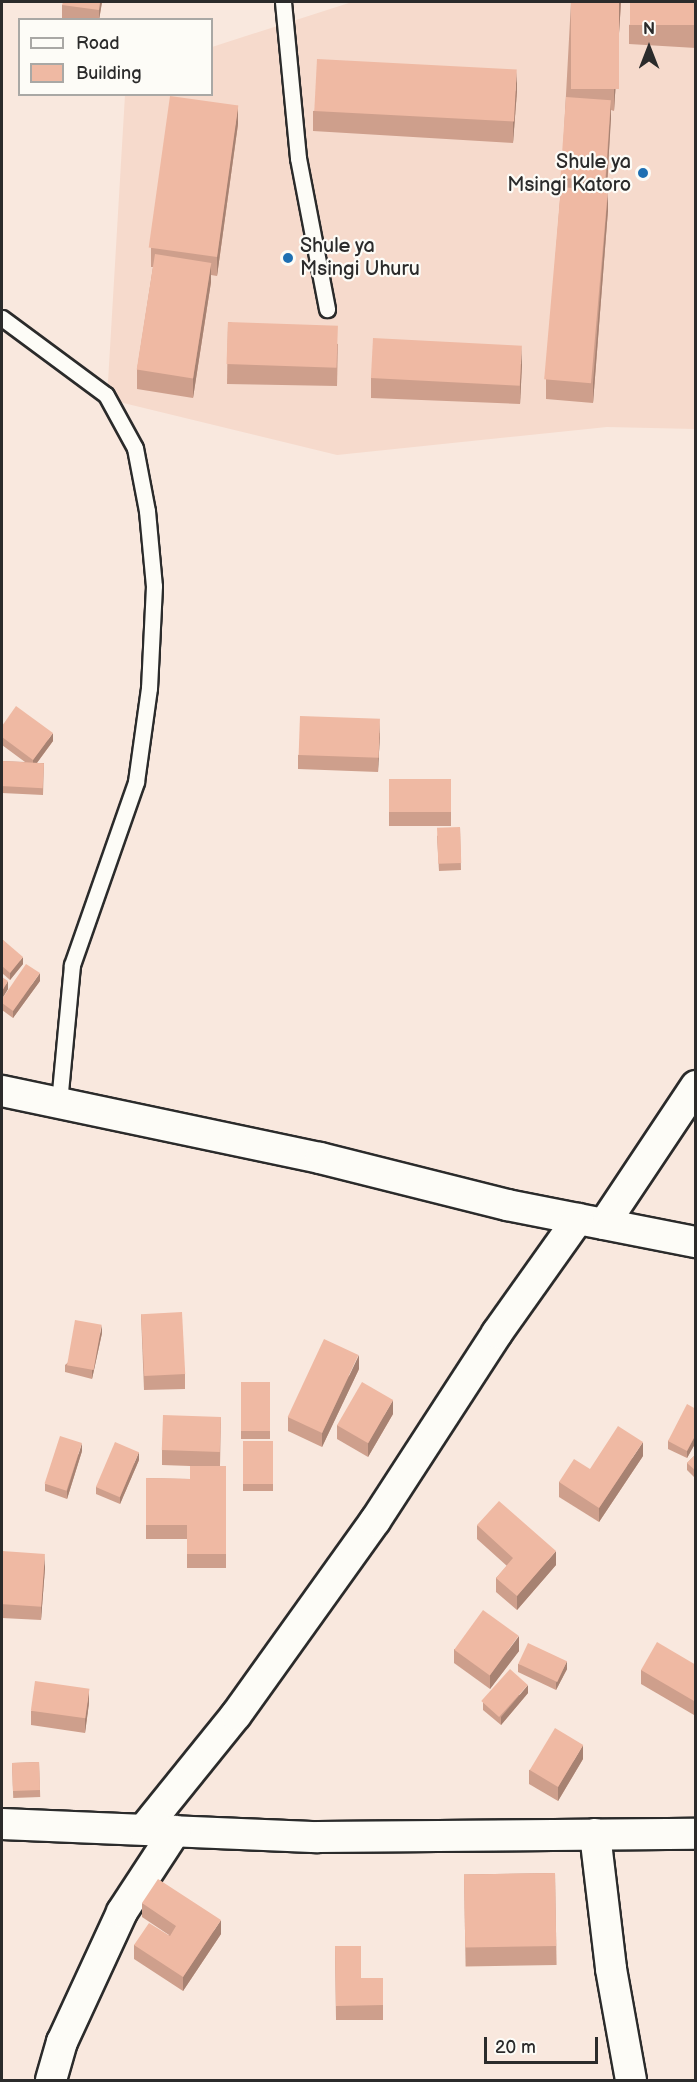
<!DOCTYPE html>
<html>
<head>
<meta charset="utf-8">
<style>
	body { margin:0 }
	#map { position:relative; width:697px; height:2082px; overflow:hidden; background:#f9e8de; font-family:"Balsamiq Sans",sans-serif }
	div>[style] { position:absolute }
	.built>* { inset:0; background:#f6dacc }
	.roads { filter:drop-shadow(2px 0 #2b2b2b) drop-shadow(-2px 0 #2b2b2b) drop-shadow(0 2px #2b2b2b) drop-shadow(0 -2px #2b2b2b) }
	.service>* { height:15px; margin:-7.5px; padding:0 7.5px; transform-origin:7.5px; border-radius:7.5px; background:#fdfcf7 }
	.minor>* { height:30px; margin:-15px; padding:0 15px; transform-origin:15px; border-radius:15px; background:#fdfcf7 }
	.wall>* { inset:0; background:#ce9f8c; transform-origin:0 0 }
	.shaded-wall>* { inset:0; background:#a78272 }
	.building>* { inset:0; background:#efb9a3; transform-origin:0 0 }
	.dots>* { width:16px; height:16px; translate:-50% -50%; box-sizing:border-box; border:3px solid #fdfcf7; border-radius:50% }
	span { translate:-50% -50%; white-space:nowrap; text-align:center; line-height:1.15; -webkit-text-stroke:4.5px #fdfcf7; paint-order:stroke }
	.poi-label { font-size:20px; color:#2b2b2b }
	.right { translate:-100% -50%; text-align:right }
	.left { translate:0 -50%; text-align:left }
	.frame { position:absolute; inset:0; border:3px solid #2b2b2b; pointer-events:none }
	.legend { position:absolute; left:18px; top:18px; width:195px; height:78px; box-sizing:border-box; background:#fdfcf7; border:2px solid #a9a8a5; margin:0; padding:8px 10px; list-style:none; font-size:18px; color:#2b2b2b }
	.legend li { display:flex; align-items:center; gap:12px; height:30px }
	.legend b { width:30px; border:2px solid #a9a8a5 }
	.north { position:absolute; left:619px; top:18px; width:60px; height:60px; -webkit-text-stroke:4px #fdfcf7; paint-order:stroke; rotate:0deg; font-size:16px; font-weight:700; line-height:24px; text-align:center; color:#2b2b2b }
	.north::after { content:''; display:block; margin:auto; width:21px; height:27px; background:#2b2b2b; clip-path:polygon(50% 0,100% 100%,50% 72%,0 100%) }
	.scale { position:absolute; left:484px; top:2037px; width:114px; height:27px; box-sizing:border-box; border:3px solid #2b2b2b; border-top:0; padding-left:8px; font-size:18px; line-height:21px; white-space:nowrap; color:#2b2b2b; -webkit-text-stroke:4px #fdfcf7; paint-order:stroke }
</style>
</head>
<body>
<div id="map">
	<div class="built">
		<i style="clip-path:polygon(352px 2px,695px 2px,695px 429px,607px 427px,337px 455px,107px 399px,125px 95px,212px 94px,212px 47px)"></i>
	</div>
	<div class="roads">
		<div class="service">
			<i style="left:283px;top:2px;width:157px;rotate:84.5deg"></i>
			<i style="left:298px;top:158px;width:154px;rotate:79.1deg"></i>
			<i style="left:2px;top:318px;width:129px;rotate:36.5deg"></i>
			<i style="left:106px;top:395px;width:60px;rotate:61.3deg"></i>
			<i style="left:135px;top:448px;width:64px;rotate:79.2deg"></i>
			<i style="left:147px;top:511px;width:75px;rotate:84.7deg"></i>
			<i style="left:154px;top:586px;width:102px;rotate:92.8deg"></i>
			<i style="left:149px;top:688px;width:95px;rotate:97.9deg"></i>
			<i style="left:136px;top:782px;width:194px;rotate:109.3deg"></i>
			<i style="left:72px;top:965px;width:139px;rotate:95.4deg"></i>
		</div>
		<div class="minor">
			<i style="left:2px;top:1091px;width:325px;rotate:11.9deg"></i>
			<i style="left:320px;top:1158px;width:193px;rotate:14.1deg"></i>
			<i style="left:507px;top:1205px;width:193px;rotate:11.1deg"></i>
			<i style="left:604px;top:1224px;width:166px;rotate:-56.3deg"></i>
			<i style="left:2px;top:1824px;width:316px;rotate:2.4deg"></i>
			<i style="left:318px;top:1837px;width:378px;rotate:-0.5deg"></i>
			<i style="left:144px;top:1829px;width:146px;rotate:-51.1deg"></i>
			<i style="left:236px;top:1715px;width:239px;rotate:-54.4deg"></i>
			<i style="left:375px;top:1521px;width:224px;rotate:-57deg"></i>
			<i style="left:497px;top:1333px;width:140px;rotate:-54.6deg"></i>
			<i style="left:595px;top:1834px;width:136px;rotate:83.2deg"></i>
			<i style="left:611px;top:1969px;width:113px;rotate:79.8deg"></i>
			<i style="left:51px;top:2080px;width:40px;rotate:-74deg"></i>
			<i style="left:62px;top:2042px;width:143px;rotate:-65.2deg"></i>
			<i style="left:122px;top:1912px;width:97px;rotate:-56.8deg"></i>
		</div>
	</div>
	<div class="wall">
		<i style="clip-path:polygon(102px 2px,99px 20px,62px 19px,62px 5px)"></i>
		<i style="clip-path:polygon(571px 2px,621px 2px,614px 111px,611px 110px,607px 191px,608px 210px,593px 403px,546px 399px,546px 379px,561px 187px)"></i>
		<i style="clip-path:polygon(696px 2px,696px 48px,629px 44px,629px 25px)"></i>
		<i style="clip-path:polygon(517px 91px,513px 143px,313px 131px,313px 111px)"></i>
		<i style="clip-path:polygon(238px 124px,217px 276px,211px 275px,211px 282px,193px 398px,137px 389px,137px 370px,153px 267px,151px 267px,151px 248px)"></i>
		<i style="clip-path:polygon(228px 322px,338px 344px,337px 386px,227px 384px)"></i>
		<i style="clip-path:polygon(522px 364px,520px 404px,371px 398px,371px 378px)"></i>
		<i style="clip-path:polygon(2px 726px,53px 741px,37px 763px,44px 763px,43px 795px,2px 793px,2px 761px,25px 762px,2px 745px)"></i>
		<i style="clip-path:polygon(380px 733px,378px 772px,298px 769px,298px 755px)"></i>
		<i style="left:389px;top:779px;width:62px;height:47px"></i>
		<i style="clip-path:polygon(460px 827px,461px 870px,439px 871px,437px 836px)"></i>
		<i style="clip-path:polygon(2px 939px,23px 964px,10px 980px,2px 973px)"></i>
		<i style="clip-path:polygon(2px 977px,8px 989px,2px 998px,40px 981px,13px 1018px,2px 1010px)"></i>
		<i style="clip-path:polygon(141px 1314px,185px 1374px,185px 1389px,144px 1390px)"></i>
		<i style="clip-path:polygon(102px 1333px,92px 1379px,65px 1372px,65px 1365px)"></i>
		<i style="clip-path:polygon(359px 1369px,322px 1447px,288px 1431px,288px 1417px)"></i>
		<i style="left:241px;top:1382px;width:29px;height:57px"></i>
		<i style="clip-path:polygon(696px 1409px,696px 1442px,687px 1458px,668px 1449px,668px 1441px)"></i>
		<i style="clip-path:polygon(393px 1414px,368px 1457px,337px 1439px,337px 1425px)"></i>
		<i style="clip-path:polygon(221px 1417px,220px 1466px,226px 1466px,226px 1568px,187px 1568px,187px 1539px,146px 1539px,146px 1478px,190px 1479px,190px 1466px,162px 1465px,162px 1450px)"></i>
		<i style="left:243px;top:1441px;width:30px;height:50px"></i>
		<i style="clip-path:polygon(82px 1451px,67px 1499px,45px 1491px,45px 1484px)"></i>
		<i style="clip-path:polygon(696px 1454px,696px 1479px,687px 1470px,687px 1463px)"></i>
		<i style="clip-path:polygon(643px 1456px,599px 1522px,559px 1497px,559px 1482px,590px 1469px)"></i>
		<i style="clip-path:polygon(139px 1460px,120px 1504px,96px 1494px,96px 1487px)"></i>
		<i style="clip-path:polygon(477px 1525px,556px 1565px,517px 1610px,496px 1592px,496px 1578px,507px 1566px,477px 1539px)"></i>
		<i style="clip-path:polygon(2px 1551px,45px 1568px,41px 1620px,2px 1618px)"></i>
		<i style="clip-path:polygon(454px 1649px,519px 1651px,490px 1689px,454px 1663px)"></i>
		<i style="clip-path:polygon(518px 1664px,567px 1669px,556px 1690px,518px 1672px)"></i>
		<i style="clip-path:polygon(696px 1665px,696px 1713px,694px 1715px,641px 1684px,641px 1670px)"></i>
		<i style="clip-path:polygon(528px 1693px,501px 1725px,483px 1710px,483px 1702px)"></i>
		<i style="clip-path:polygon(89px 1703px,85px 1733px,31px 1725px,31px 1711px)"></i>
		<i style="clip-path:polygon(583px 1759px,558px 1801px,529px 1784px,529px 1770px)"></i>
		<i style="left:39px;top:1762px;width:35px;height:27px;rotate:88deg"></i>
		<i style="left:555px;top:1873px;width:92px;height:91px;rotate:89deg"></i>
		<i style="clip-path:polygon(142px 1903px,221px 1934px,183px 1991px,134px 1959px,134px 1945px,169px 1935px,142px 1917px)"></i>
		<i style="clip-path:polygon(335px 1946px,361px 1978px,383px 1978px,383px 2020px,336px 2020px)"></i>
	</div>
	<div class="shaded-wall">
		<i style="clip-path:polygon(100px 2px,102px 2px,99px 20px,99px 10px)"></i>
		<i style="clip-path:polygon(619px 2px,621px 2px,614px 111px,614px 91px)"></i>
		<i style="clip-path:polygon(517px 71px,517px 91px,513px 143px,513px 123px)"></i>
		<i style="clip-path:polygon(611px 100px,611px 119px,606px 200px,606px 181px)"></i>
		<i style="clip-path:polygon(238px 105px,238px 124px,217px 276px,217px 256px)"></i>
		<i style="clip-path:polygon(608px 191px,608px 210px,593px 403px,593px 383px)"></i>
		<i style="clip-path:polygon(211px 263px,211px 282px,193px 398px,193px 379px)"></i>
		<i style="clip-path:polygon(522px 345px,522px 364px,520px 404px,520px 385px)"></i>
		<i style="clip-path:polygon(380px 719px,380px 733px,378px 772px,378px 758px)"></i>
		<i style="clip-path:polygon(53px 733px,53px 741px,33px 768px,33px 760px)"></i>
		<i style="clip-path:polygon(23px 957px,23px 964px,10px 980px,10px 973px)"></i>
		<i style="clip-path:polygon(40px 973px,40px 981px,13px 1018px,13px 1011px)"></i>
		<i style="clip-path:polygon(8px 981px,8px 989px,2px 999px,2px 991px)"></i>
		<i style="clip-path:polygon(102px 1325px,102px 1333px,92px 1379px,92px 1371px)"></i>
		<i style="clip-path:polygon(359px 1355px,359px 1369px,322px 1447px,322px 1433px)"></i>
		<i style="clip-path:polygon(393px 1400px,393px 1414px,368px 1457px,368px 1443px)"></i>
		<i style="clip-path:polygon(696px 1434px,696px 1442px,687px 1458px,687px 1451px)"></i>
		<i style="clip-path:polygon(643px 1442px,643px 1456px,599px 1522px,599px 1508px)"></i>
		<i style="clip-path:polygon(82px 1443px,82px 1451px,67px 1499px,67px 1491px)"></i>
		<i style="clip-path:polygon(139px 1452px,139px 1460px,120px 1504px,120px 1497px)"></i>
		<i style="clip-path:polygon(556px 1551px,556px 1565px,517px 1610px,517px 1596px)"></i>
		<i style="clip-path:polygon(45px 1554px,45px 1568px,41px 1620px,41px 1606px)"></i>
		<i style="clip-path:polygon(519px 1636px,519px 1651px,490px 1689px,490px 1675px)"></i>
		<i style="clip-path:polygon(567px 1661px,567px 1669px,556px 1690px,556px 1683px)"></i>
		<i style="clip-path:polygon(528px 1685px,528px 1693px,501px 1725px,501px 1717px)"></i>
		<i style="clip-path:polygon(89px 1689px,89px 1703px,85px 1733px,85px 1719px)"></i>
		<i style="clip-path:polygon(696px 1698px,696px 1713px,694px 1715px,694px 1701px)"></i>
		<i style="clip-path:polygon(583px 1745px,583px 1759px,558px 1801px,558px 1787px)"></i>
		<i style="clip-path:polygon(221px 1920px,221px 1934px,183px 1991px,183px 1977px)"></i>
	</div>
	<div class="building">
		<i style="clip-path:polygon(63px 2px,100px 2px,99px 10px,62px 5px)"></i>
		<i style="left:571px;top:2px;width:48px;height:87px"></i>
		<i style="left:630px;top:2px;width:66px;height:23px"></i>
		<i style="left:317px;top:59px;width:200px;height:52px;rotate:3deg"></i>
		<i style="left:170px;top:96px;width:69px;height:153px;rotate:8deg"></i>
		<i style="left:566px;top:97px;width:45px;height:81px;rotate:4deg"></i>
		<i style="left:561px;top:187px;width:47px;height:193px;rotate:5deg"></i>
		<i style="left:155px;top:254px;width:57px;height:117px;rotate:9deg"></i>
		<i style="left:228px;top:322px;width:110px;height:42px;rotate:2deg"></i>
		<i style="left:373px;top:338px;width:149px;height:40px;rotate:3deg"></i>
		<i style="clip-path:polygon(16px 706px,53px 733px,33px 760px,2px 737px,2px 726px)"></i>
		<i style="left:300px;top:716px;width:80px;height:39px;rotate:2deg"></i>
		<i style="left:2px;top:761px;width:42px;height:25px;rotate:3deg"></i>
		<i style="left:389px;top:779px;width:62px;height:33px"></i>
		<i style="left:460px;top:827px;width:36px;height:23px;rotate:88deg"></i>
		<i style="clip-path:polygon(2px 939px,23px 957px,10px 973px,2px 966px)"></i>
		<i style="clip-path:polygon(26px 964px,40px 973px,13px 1011px,2px 1003px,2px 999px)"></i>
		<i style="clip-path:polygon(2px 977px,8px 981px,2px 991px)"></i>
		<i style="left:182px;top:1312px;width:62px;height:41px;rotate:87deg"></i>
		<i style="left:75px;top:1320px;width:27px;height:46px;rotate:10deg"></i>
		<i style="left:324px;top:1339px;width:38px;height:86px;rotate:25deg"></i>
		<i style="left:241px;top:1382px;width:29px;height:49px"></i>
		<i style="left:362px;top:1382px;width:36px;height:50px;rotate:30deg"></i>
		<i style="clip-path:polygon(687px 1404px,696px 1409px,696px 1434px,687px 1451px,668px 1441px)"></i>
		<i style="left:163px;top:1415px;width:58px;height:35px;rotate:2deg"></i>
		<i style="clip-path:polygon(618px 1426px,643px 1442px,599px 1508px,559px 1482px,574px 1459px,590px 1469px)"></i>
		<i style="left:60px;top:1436px;width:23px;height:50px;rotate:18deg"></i>
		<i style="left:243px;top:1441px;width:30px;height:43px"></i>
		<i style="left:115px;top:1442px;width:26px;height:49px;rotate:23deg"></i>
		<i style="clip-path:polygon(696px 1454px,696px 1471px,687px 1463px)"></i>
		<i style="clip-path:polygon(190px 1466px,226px 1466px,226px 1554px,187px 1554px,187px 1525px,146px 1525px,146px 1478px,190px 1479px)"></i>
		<i style="clip-path:polygon(499px 1501px,556px 1551px,517px 1596px,496px 1578px,513px 1558px,477px 1525px)"></i>
		<i style="left:2px;top:1551px;width:43px;height:53px;rotate:4deg"></i>
		<i style="left:483px;top:1610px;width:44px;height:49px;rotate:36deg"></i>
		<i style="clip-path:polygon(657px 1642px,696px 1665px,696px 1698px,694px 1701px,641px 1670px)"></i>
		<i style="left:528px;top:1643px;width:43px;height:23px;rotate:25deg"></i>
		<i style="left:510px;top:1669px;width:24px;height:43px;rotate:42deg"></i>
		<i style="left:35px;top:1681px;width:55px;height:30px;rotate:8deg"></i>
		<i style="left:555px;top:1728px;width:33px;height:49px;rotate:31deg"></i>
		<i style="left:39px;top:1762px;width:28px;height:27px;rotate:88deg"></i>
		<i style="left:555px;top:1873px;width:73px;height:91px;rotate:89deg"></i>
		<i style="clip-path:polygon(158px 1879px,221px 1920px,183px 1977px,134px 1945px,149px 1923px,170px 1936px,176px 1926px,142px 1903px)"></i>
		<i style="clip-path:polygon(335px 1946px,361px 1946px,361px 1978px,383px 1978px,383px 2005px,336px 2006px)"></i>
	</div>
	<div class="dots">
		<i style="left:643px;top:173px;background:#1f6fb2"></i>
		<i style="left:288px;top:258px;background:#1f6fb2"></i>
	</div>
	<div class="poi-label">
		<span class="right" style="left:631px;top:174px">Shule ya<br>Msingi Katoro</span>
		<span class="left" style="left:300px;top:258px">Shule ya<br>Msingi Uhuru</span>
	</div>
	<div class="frame"></div>
	<ul class="legend">
	<li><b style="height:8px;background:#fdfcf7"></b>Road</li>
	<li><b style="height:16px;background:#efb9a3"></b>Building</li>
	</ul>
	<div class="north">N</div>
	<div class="scale">20 m</div>
</div>
</body>
</html>
